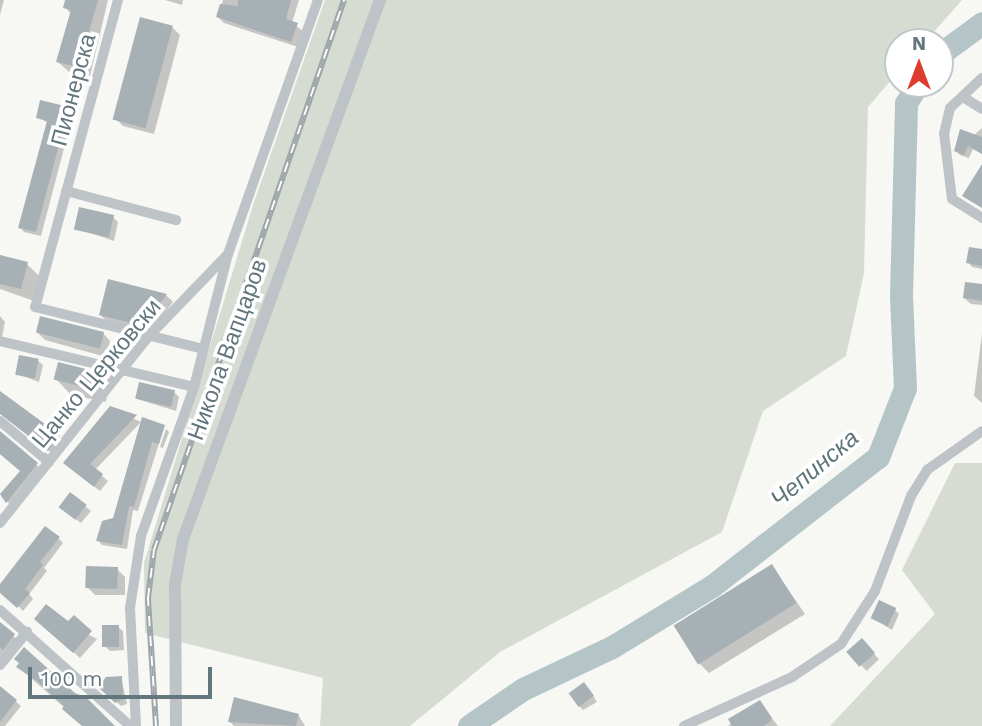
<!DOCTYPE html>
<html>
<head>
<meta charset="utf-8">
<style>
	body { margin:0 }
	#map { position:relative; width:982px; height:726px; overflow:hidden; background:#f7f7f4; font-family:"Work Sans",sans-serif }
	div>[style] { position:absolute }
	.green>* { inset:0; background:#d7dcd3 }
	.shadow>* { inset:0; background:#0003; transform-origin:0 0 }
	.river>* { height:23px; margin:-11.5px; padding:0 11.5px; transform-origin:11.5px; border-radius:11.5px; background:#b5c5c7 }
	.building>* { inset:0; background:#a7b1b5; transform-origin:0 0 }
	.minor>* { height:10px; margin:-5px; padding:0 5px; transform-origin:5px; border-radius:5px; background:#bdc3c6 }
	.tertiary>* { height:12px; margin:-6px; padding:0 6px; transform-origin:6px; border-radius:6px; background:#bdc3c6 }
	.rail>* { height:6px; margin-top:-3px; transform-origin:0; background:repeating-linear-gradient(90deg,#fff 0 10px,#9da6aa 0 20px); box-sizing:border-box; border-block:2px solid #9da6aa }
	span { translate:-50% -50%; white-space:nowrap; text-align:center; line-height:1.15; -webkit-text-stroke:7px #fff; paint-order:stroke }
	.street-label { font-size:23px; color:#63767e }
	.water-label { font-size:24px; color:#5e7679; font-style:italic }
	.north { position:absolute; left:884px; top:28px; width:70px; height:70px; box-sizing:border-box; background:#fff; border:2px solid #c1c8cb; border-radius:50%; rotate:0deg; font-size:19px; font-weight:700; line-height:28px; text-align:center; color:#63767e }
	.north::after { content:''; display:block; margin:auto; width:24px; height:32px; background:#dd3d2e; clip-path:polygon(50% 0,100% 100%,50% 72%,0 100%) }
	.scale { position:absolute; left:28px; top:667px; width:184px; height:32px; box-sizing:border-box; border:4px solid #63767e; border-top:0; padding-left:9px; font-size:21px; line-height:24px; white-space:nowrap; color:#63767e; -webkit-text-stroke:5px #fff; paint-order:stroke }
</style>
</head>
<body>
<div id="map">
	<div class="green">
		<i style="clip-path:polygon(325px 0,962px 0,925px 42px,898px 42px,898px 72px,868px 107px,864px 273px,846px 356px,763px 411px,722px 532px,500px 652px,410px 726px,320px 726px,323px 678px,145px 633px,144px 563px,254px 202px)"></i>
		<i style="clip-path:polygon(955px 463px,982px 463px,982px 726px,830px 726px,935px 614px,902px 570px)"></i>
	</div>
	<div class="shadow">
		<i style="clip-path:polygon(0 0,4px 0,0 15px)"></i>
		<i style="clip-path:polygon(67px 0,108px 0,90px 76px,69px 72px,58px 62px,71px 14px,65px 7px)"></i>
		<i style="clip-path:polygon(165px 0,183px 0,182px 5px)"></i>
		<i style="clip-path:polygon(223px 0,299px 0,292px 23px,303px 31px,298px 47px,224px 23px,218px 17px)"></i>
		<i style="clip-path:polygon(172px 27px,180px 35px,154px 134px,123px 126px,115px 118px)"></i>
		<i style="clip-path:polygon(68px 109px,73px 114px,41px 236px,24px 232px,20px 227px,48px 123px,38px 117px)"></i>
		<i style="clip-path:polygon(982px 128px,982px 154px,973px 149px,969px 158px,960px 155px,956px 151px)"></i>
		<i style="clip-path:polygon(113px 217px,118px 222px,114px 241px,76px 228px)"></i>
		<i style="clip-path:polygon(982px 251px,982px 269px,972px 267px,968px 262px)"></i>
		<i style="clip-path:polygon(0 255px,27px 264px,40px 277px,34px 301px,0 289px)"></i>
		<i style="clip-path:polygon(982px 286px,982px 305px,971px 304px,964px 298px)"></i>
		<i style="clip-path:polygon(166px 295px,173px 302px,150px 332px,108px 322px,100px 315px)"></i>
		<i style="clip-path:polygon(0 316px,5px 322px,1px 342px,0 342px)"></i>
		<i style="clip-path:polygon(38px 333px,103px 333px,110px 341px,106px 357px,45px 340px)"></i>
		<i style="clip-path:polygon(982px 334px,982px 403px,974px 396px)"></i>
		<i style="clip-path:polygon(38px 361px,43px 365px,39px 382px,17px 374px)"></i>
		<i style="clip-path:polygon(93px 373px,108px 388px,106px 402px,71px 395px,56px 379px)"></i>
		<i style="clip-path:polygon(174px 392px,179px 397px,176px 411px,137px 399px)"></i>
		<i style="clip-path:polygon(0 393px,64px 441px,53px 454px,0 412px)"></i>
		<i style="clip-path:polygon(111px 408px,141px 422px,95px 470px,108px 481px,100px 491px,71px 469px)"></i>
		<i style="clip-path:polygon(143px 419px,164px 427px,138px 511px,133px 510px,127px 549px,102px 545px,98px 540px,114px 519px)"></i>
		<i style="clip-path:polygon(166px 429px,169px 432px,163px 448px,160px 447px)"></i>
		<i style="clip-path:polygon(0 433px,45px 472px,15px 509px,1px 496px,21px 471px,0 454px)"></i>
		<i style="clip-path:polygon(71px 495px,91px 511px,81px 523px,66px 512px)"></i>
		<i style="clip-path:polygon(59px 539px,63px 543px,44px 568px,47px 571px,29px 594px,33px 599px,23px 611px,0 587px)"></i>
		<i style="clip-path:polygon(772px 566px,805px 614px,709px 673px,699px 663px)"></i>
		<i style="clip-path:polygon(117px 569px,125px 577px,125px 595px,95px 595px,87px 587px)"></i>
		<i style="clip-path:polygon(895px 610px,899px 614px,892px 630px,872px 618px)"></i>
		<i style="clip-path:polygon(0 624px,20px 642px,0 667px)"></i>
		<i style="clip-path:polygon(68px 624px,97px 639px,80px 658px,43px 625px)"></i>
		<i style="clip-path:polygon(118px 627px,123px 631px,124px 650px,110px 651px,105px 646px)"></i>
		<i style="left:862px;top:641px;width:25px;height:17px;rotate:47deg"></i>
		<i style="clip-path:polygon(23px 671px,112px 726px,85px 726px)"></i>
		<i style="clip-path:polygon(121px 677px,127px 704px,121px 706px,100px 687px)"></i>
		<i style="clip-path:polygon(0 688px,21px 706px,5px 726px,0 726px)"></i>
		<i style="clip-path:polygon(589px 689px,597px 702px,583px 710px,579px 706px)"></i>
		<i style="clip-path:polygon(759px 702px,778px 726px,728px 726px)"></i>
		<i style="clip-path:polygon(299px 716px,305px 726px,234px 726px,229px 721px)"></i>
	</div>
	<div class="river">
		<i style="left:940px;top:54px;width:52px;rotate:-36.4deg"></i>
		<i style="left:469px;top:726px;width:65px;rotate:-34.4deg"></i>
		<i style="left:523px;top:689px;width:98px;rotate:-25.3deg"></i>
		<i style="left:612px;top:647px;width:117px;rotate:-31.4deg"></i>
		<i style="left:712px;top:586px;width:210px;rotate:-37.9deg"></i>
		<i style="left:878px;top:457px;width:74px;rotate:-68.6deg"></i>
		<i style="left:905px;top:388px;width:92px;rotate:-92.5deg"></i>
		<i style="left:901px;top:296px;width:193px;rotate:-88.5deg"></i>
		<i style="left:906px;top:103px;width:22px;rotate:-58deg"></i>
	</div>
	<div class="building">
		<i style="clip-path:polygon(65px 0,98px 0,79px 67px,56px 62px,71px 10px,63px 8px)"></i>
		<i style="clip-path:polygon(238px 0,291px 0,286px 19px,298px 23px,291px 42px,216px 17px,220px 4px,238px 6px)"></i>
		<i style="left:140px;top:17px;width:34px;height:106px;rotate:15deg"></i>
		<i style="clip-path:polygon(40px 100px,69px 107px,36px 232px,18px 228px,47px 121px,36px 118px)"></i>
		<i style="clip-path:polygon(960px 129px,982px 137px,982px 154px,968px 146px,964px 155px,954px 151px)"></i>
		<i style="clip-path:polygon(982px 164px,982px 208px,962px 196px)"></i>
		<i style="left:79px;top:207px;width:36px;height:23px;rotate:13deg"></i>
		<i style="clip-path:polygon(969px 247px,982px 249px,982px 266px,966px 263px)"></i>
		<i style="clip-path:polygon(0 255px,28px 262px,21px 289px,0 284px)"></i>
		<i style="clip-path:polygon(108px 279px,167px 294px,143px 326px,99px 315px)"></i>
		<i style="clip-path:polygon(965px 282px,982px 284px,982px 301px,963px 298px)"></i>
		<i style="left:40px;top:316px;width:66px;height:17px;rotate:14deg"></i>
		<i style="left:19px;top:355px;width:20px;height:20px;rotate:11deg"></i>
		<i style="left:58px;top:362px;width:37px;height:18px;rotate:14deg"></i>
		<i style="left:139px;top:382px;width:37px;height:17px;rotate:13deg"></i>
		<i style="clip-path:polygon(0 391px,60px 435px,48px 451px,0 414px)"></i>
		<i style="clip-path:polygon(110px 406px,137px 415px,90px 464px,103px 474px,94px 487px,63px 463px)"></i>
		<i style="clip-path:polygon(142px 417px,165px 425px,159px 444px,152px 442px,134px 507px,129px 506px,122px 545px,96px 541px,102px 521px,113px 518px)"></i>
		<i style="clip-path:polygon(0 431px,38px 463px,6px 503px,0 494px,20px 471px,0 454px)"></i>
		<i style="left:70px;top:492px;width:21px;height:19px;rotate:37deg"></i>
		<i style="clip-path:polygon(45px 526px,60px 537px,40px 562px,43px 565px,25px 589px,30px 593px,17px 608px,0 593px,0 584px)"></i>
		<i style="left:772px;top:564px;width:46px;height:116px;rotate:58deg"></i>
		<i style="left:86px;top:566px;width:32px;height:22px;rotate:2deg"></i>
		<i style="left:879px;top:600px;width:19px;height:20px;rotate:25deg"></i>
		<i style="clip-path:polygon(46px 604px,68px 621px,74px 615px,92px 631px,73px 653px,34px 619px)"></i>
		<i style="clip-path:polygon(0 622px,15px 634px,3px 650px,0 647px)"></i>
		<i style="left:102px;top:625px;width:17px;height:22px"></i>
		<i style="left:862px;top:638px;width:20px;height:21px;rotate:49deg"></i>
		<i style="clip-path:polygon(24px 647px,75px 693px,87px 698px,115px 726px,82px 726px,62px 709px,64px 706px,37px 681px,16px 667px,19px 663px,14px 659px)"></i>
		<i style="clip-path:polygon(122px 676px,123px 699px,115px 703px,98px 687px,106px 677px)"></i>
		<i style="left:584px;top:682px;width:17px;height:19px;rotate:54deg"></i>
		<i style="clip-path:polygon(0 686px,17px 700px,0 722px)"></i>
		<i style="clip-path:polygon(234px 697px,299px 714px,296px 726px,228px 722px)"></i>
		<i style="clip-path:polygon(760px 700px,772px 718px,770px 722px,764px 726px,732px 726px,728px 719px)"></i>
	</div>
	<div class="minor">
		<i style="left:118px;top:0;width:318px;rotate:105.1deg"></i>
		<i style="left:35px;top:307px;width:174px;rotate:14deg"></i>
		<i style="left:982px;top:78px;width:44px;rotate:136.8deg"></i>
		<i style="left:950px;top:108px;width:26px;rotate:103deg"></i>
		<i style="left:944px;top:133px;width:66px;rotate:83.1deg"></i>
		<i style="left:952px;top:199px;width:36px;rotate:32deg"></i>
		<i style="left:963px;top:97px;width:22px;rotate:32deg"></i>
		<i style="left:66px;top:191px;width:114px;rotate:14.8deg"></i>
		<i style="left:0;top:341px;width:199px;rotate:13.3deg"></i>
		<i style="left:0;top:421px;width:64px;rotate:39.9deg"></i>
		<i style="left:0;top:523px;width:236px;rotate:-51.5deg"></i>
		<i style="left:147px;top:338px;width:117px;rotate:-46deg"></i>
		<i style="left:0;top:610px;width:174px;rotate:41.7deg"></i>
		<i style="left:0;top:665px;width:43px;rotate:-50.7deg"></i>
		<i style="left:136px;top:726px;width:118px;rotate:-92.9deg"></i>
		<i style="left:130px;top:608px;width:73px;rotate:-81.3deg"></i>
		<i style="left:141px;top:536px;width:158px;rotate:-70.4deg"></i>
		<i style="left:194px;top:387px;width:137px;rotate:-75.7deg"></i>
		<i style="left:228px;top:254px;width:269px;rotate:-70.5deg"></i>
		<i style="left:684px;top:726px;width:119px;rotate:-24.4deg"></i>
		<i style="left:792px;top:677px;width:59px;rotate:-34deg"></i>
		<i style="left:841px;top:644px;width:63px;rotate:-57.3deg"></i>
		<i style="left:875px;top:591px;width:102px;rotate:-69.2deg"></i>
		<i style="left:911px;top:496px;width:31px;rotate:-58deg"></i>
		<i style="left:927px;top:470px;width:67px;rotate:-35.3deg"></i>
	</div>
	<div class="tertiary">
		<i style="left:176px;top:726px;width:142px;rotate:-90.4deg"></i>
		<i style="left:175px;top:584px;width:46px;rotate:-79.9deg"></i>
		<i style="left:183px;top:539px;width:574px;rotate:-69.92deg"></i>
	</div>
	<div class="rail">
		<i style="left:156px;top:726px;width:128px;rotate:-93.6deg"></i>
		<i style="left:148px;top:598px;width:48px;rotate:-82.9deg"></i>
		<i style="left:154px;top:550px;width:582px;rotate:-70.94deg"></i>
	</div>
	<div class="street-label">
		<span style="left:74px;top:90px;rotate:-75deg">Пионерска</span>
		<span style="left:228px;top:350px;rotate:-70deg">Никола Вапцаров</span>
		<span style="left:97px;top:374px;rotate:-50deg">Цанко Церковски</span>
	</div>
	<div class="water-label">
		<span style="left:815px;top:469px;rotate:-40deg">Чепинска</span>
	</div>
	<div class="north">N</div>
	<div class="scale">100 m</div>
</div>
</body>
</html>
